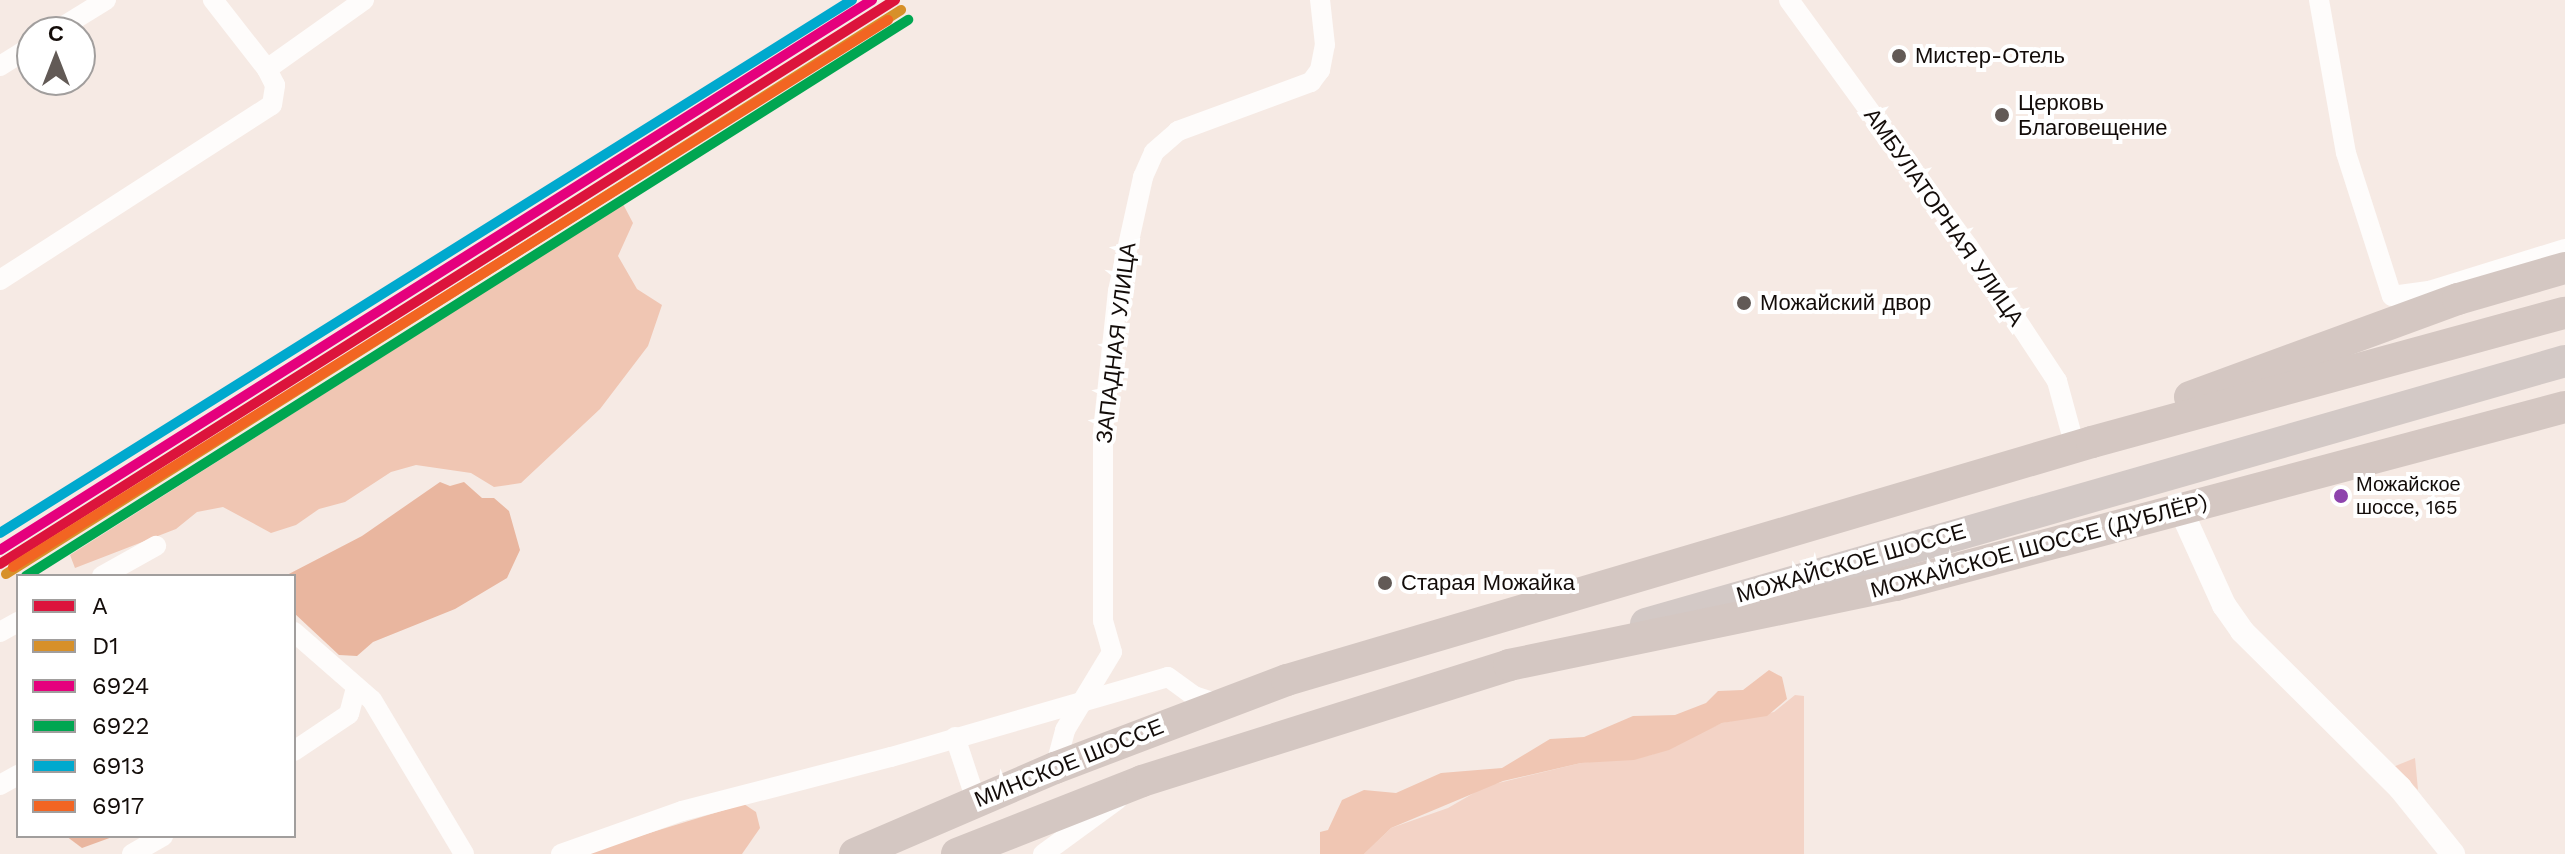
<!DOCTYPE html>
<html>
<head>
<meta charset="utf-8">
<style>
	body { margin:0 }
	#map { position:relative; width:2565px; height:854px; overflow:hidden; background:#f6eae4; font-family:"Work Sans",sans-serif }
	div>[style] { position:absolute }
	.green>* { inset:0; background:#f3d3c6 }
	.forest>* { inset:0; background:#f0c6b3 }
	.water>* { inset:0; background:#e9b69f }
	.minor>* { height:20px; margin:-10px; padding:0 10px; transform-origin:10px; border-radius:10px; background:#fefcfb }
	.tertiary>* { height:24px; margin:-12px; padding:0 12px; transform-origin:12px; border-radius:12px; background:#fefcfb }
	.primary>* { height:32px; margin:-16px; padding:0 16px; transform-origin:16px; border-radius:16px; background:#d3c9c6 }
	.trunk>* { height:32px; margin:-16px; padding:0 16px; transform-origin:16px; border-radius:16px; background:#d4c7c2 }
	.rail-1>* { height:10px; margin:-5px; padding:0 5px; transform-origin:5px; border-radius:5px; background:#dc143c }
	.rail-2>* { height:10px; margin:-5px; padding:0 5px; transform-origin:5px; border-radius:5px; background:#d79029 }
	.rail-3>* { height:10px; margin:-5px; padding:0 5px; transform-origin:5px; border-radius:5px; background:#e5007d }
	.rail-4>* { height:10px; margin:-5px; padding:0 5px; transform-origin:5px; border-radius:5px; background:#00a651 }
	.rail-5>* { height:10px; margin:-5px; padding:0 5px; transform-origin:5px; border-radius:5px; background:#00a9ce }
	.rail-6>* { height:10px; margin:-5px; padding:0 5px; transform-origin:5px; border-radius:5px; background:#f26522 }
	.dots>* { width:22px; height:22px; translate:-50% -50%; box-sizing:border-box; border:4px solid #fff; border-radius:50% }
	span { translate:-50% -50%; white-space:nowrap; text-align:center; line-height:1.15; -webkit-text-stroke:8px #fff; paint-order:stroke }
	.bus-label { font-size:20px; color:#130c09 }
	.left { translate:0 -50%; text-align:left }
	.poi-label { font-size:22px; color:#130c09 }
	.street-label { font-size:22px; color:#130c09 }
	.legend { position:absolute; left:16px; top:574px; width:280px; height:264px; box-sizing:border-box; background:#fff; border:2px solid #a19e9d; margin:0; padding:10px 14px; list-style:none; font-size:24px; color:#130c09 }
	.legend li { display:flex; align-items:center; gap:16px; height:40px }
	.legend b { width:40px; border:2px solid #a19e9d }
	.north { position:absolute; left:16px; top:16px; width:80px; height:80px; box-sizing:border-box; background:#fff; border:2px solid #a19e9d; border-radius:50%; rotate:0deg; font-size:22px; font-weight:700; line-height:32px; text-align:center; color:#130c09 }
	.north::after { content:''; display:block; margin:auto; width:28px; height:36px; background:#625a56; clip-path:polygon(50% 0,100% 100%,50% 72%,0 100%) }
</style>
</head>
<body>
<div id="map">
	<div class="green">
		<i style="clip-path:polygon(1795px 695px,1804px 696px,1804px 854px,1364px 854px,1391px 828px,1448px 808px,1486px 786px,1581px 763px,1651px 755px,1722px 723px,1774px 712px)"></i>
		<i style="clip-path:polygon(2415px 758px,2418px 790px,2393px 767px)"></i>
	</div>
	<div class="forest">
		<i style="clip-path:polygon(623px 204px,633px 223px,618px 256px,637px 289px,662px 305px,648px 346px,600px 409px,521px 483px,494px 487px,471px 473px,416px 465px,391px 472px,345px 502px,319px 509px,296px 525px,271px 533px,223px 507px,197px 512px,176px 529px,75px 568px,70px 555px)"></i>
		<i style="clip-path:polygon(1769px 670px,1782px 677px,1787px 699px,1767px 716px,1722px 723px,1669px 750px,1634px 760px,1581px 763px,1503px 781px,1391px 828px,1364px 854px,1320px 854px,1320px 832px,1328px 830px,1342px 800px,1364px 790px,1396px 793px,1441px 773px,1502px 768px,1550px 739px,1584px 737px,1633px 716px,1675px 715px,1706px 703px,1718px 691px,1743px 690px)"></i>
		<i style="clip-path:polygon(744px 804px,756px 812px,760px 828px,742px 854px,581px 854px)"></i>
	</div>
	<div class="water">
		<i style="clip-path:polygon(440px 482px,450px 486px,464px 482px,482px 498px,494px 498px,509px 511px,520px 550px,507px 578px,455px 609px,373px 642px,357px 656px,339px 655px,294px 613px,294px 576px,285px 576px,362px 536px)"></i>
		<i style="clip-path:polygon(66px 836px,115px 836px,82px 848px)"></i>
	</div>
	<div class="minor">
		<i style="left:1789px;top:0;width:304px;rotate:54deg"></i>
		<i style="left:1968px;top:246px;width:162px;rotate:56.6deg"></i>
		<i style="left:2057px;top:381px;width:68px;rotate:74.7deg"></i>
		<i style="left:2319px;top:0;width:155px;rotate:80deg"></i>
		<i style="left:2346px;top:153px;width:150px;rotate:72.2deg"></i>
		<i style="left:2392px;top:296px;width:37px;rotate:-8deg"></i>
		<i style="left:2429px;top:291px;width:142px;rotate:-17.2deg"></i>
		<i style="left:54px;top:32px;width:61px;rotate:-31.6deg"></i>
		<i style="left:0;top:66px;width:38px;rotate:-32deg"></i>
		<i style="left:267px;top:69px;width:119px;rotate:-35.4deg"></i>
		<i style="left:0;top:280px;width:323px;rotate:-32.8deg"></i>
		<i style="left:272px;top:105px;width:20px;rotate:-81deg"></i>
		<i style="left:275px;top:85px;width:18px;rotate:-117deg"></i>
		<i style="left:267px;top:69px;width:88px;rotate:-128deg"></i>
		<i style="left:102px;top:576px;width:62px;rotate:-29.1deg"></i>
		<i style="left:0;top:632px;width:21px;rotate:-29deg"></i>
		<i style="left:294px;top:632px;width:103px;rotate:41.1deg"></i>
		<i style="left:372px;top:700px;width:179px;rotate:59.1deg"></i>
		<i style="left:955px;top:737px;width:66px;rotate:71.6deg"></i>
		<i style="left:294px;top:751px;width:66px;rotate:-33.9deg"></i>
		<i style="left:349px;top:714px;width:27px;rotate:-75deg"></i>
		<i style="left:1055px;top:768px;width:39px;rotate:-75deg"></i>
		<i style="left:1065px;top:730px;width:91px;rotate:-58.9deg"></i>
		<i style="left:1112px;top:652px;width:32px;rotate:-106deg"></i>
		<i style="left:1103px;top:621px;width:190px;rotate:-90deg"></i>
		<i style="left:1103px;top:431px;width:141px;rotate:-83.9deg"></i>
		<i style="left:1118px;top:291px;width:117px;rotate:-77.6deg"></i>
		<i style="left:1143px;top:177px;width:27px;rotate:-66deg"></i>
		<i style="left:1154px;top:152px;width:32px;rotate:-41deg"></i>
		<i style="left:1178px;top:131px;width:142px;rotate:-20.2deg"></i>
		<i style="left:1311px;top:82px;width:15px;rotate:-53deg"></i>
		<i style="left:1320px;top:70px;width:25px;rotate:-79deg"></i>
		<i style="left:1325px;top:45px;width:45px;rotate:-96.3deg"></i>
		<i style="left:0;top:785px;width:21px;rotate:-29deg"></i>
		<i style="left:132px;top:854px;width:36px;rotate:-30deg"></i>
		<i style="left:561px;top:854px;width:128px;rotate:-19.6deg"></i>
		<i style="left:682px;top:811px;width:216px;rotate:-14.5deg"></i>
		<i style="left:891px;top:757px;width:288px;rotate:-16.1deg"></i>
		<i style="left:1168px;top:677px;width:32px;rotate:36deg"></i>
		<i style="left:1194px;top:696px;width:25px;rotate:18deg"></i>
		<i style="left:1043px;top:854px;width:92px;rotate:-36.1deg"></i>
	</div>
	<div class="tertiary">
		<i style="left:2180px;top:508px;width:107px;rotate:65.6deg"></i>
		<i style="left:2224px;top:605px;width:32px;rotate:55deg"></i>
		<i style="left:2242px;top:631px;width:223px;rotate:44.8deg"></i>
		<i style="left:2400px;top:788px;width:85px;rotate:51.2deg"></i>
	</div>
	<div class="primary">
		<i style="left:1646px;top:624px;width:956px;rotate:-15.97deg"></i>
	</div>
	<div class="trunk">
		<i style="left:2190px;top:397px;width:285px;rotate:-20.1deg"></i>
		<i style="left:2458px;top:299px;width:111px;rotate:-16.2deg"></i>
		<i style="left:855px;top:854px;width:218px;rotate:-23.3deg"></i>
		<i style="left:1055px;top:768px;width:248px;rotate:-20.8deg"></i>
		<i style="left:1287px;top:680px;width:839px;rotate:-16.47deg"></i>
		<i style="left:2092px;top:442px;width:490px;rotate:-15.3deg"></i>
		<i style="left:957px;top:854px;width:199px;rotate:-21.5deg"></i>
		<i style="left:1142px;top:781px;width:385px;rotate:-17.5deg"></i>
		<i style="left:1509px;top:665px;width:395px;rotate:-11.7deg"></i>
		<i style="left:1896px;top:585px;width:692px;rotate:-14.9deg"></i>
	</div>
	<div class="rail-1">
		<i style="left:0;top:564px;width:1058px;rotate:-32.22deg"></i>
	</div>
	<div class="rail-2">
		<i style="left:6px;top:574px;width:1058px;rotate:-32.22deg"></i>
	</div>
	<div class="rail-3">
		<i style="left:0;top:550px;width:1031px;rotate:-32.24deg"></i>
	</div>
	<div class="rail-4">
		<i style="left:26px;top:576px;width:1043px;rotate:-32.23deg"></i>
	</div>
	<div class="rail-5">
		<i style="left:0;top:533px;width:1005px;rotate:-32.03deg"></i>
	</div>
	<div class="rail-6">
		<i style="left:13px;top:567px;width:1032px;rotate:-32.01deg"></i>
	</div>
	<div class="dots">
		<i style="left:1899px;top:56px;background:#625a56"></i>
		<i style="left:2002px;top:115px;background:#625a56"></i>
		<i style="left:1744px;top:303px;background:#625a56"></i>
		<i style="left:2341px;top:496px;background:#8e44ad"></i>
		<i style="left:1385px;top:583px;background:#625a56"></i>
	</div>
	<div class="bus-label">
		<span class="left" style="left:2356px;top:496px">Можайское<br>шоссе, 165</span>
	</div>
	<div class="poi-label">
		<span class="left" style="left:1915px;top:56px">Мистер-Отель</span>
		<span class="left" style="left:2018px;top:115px">Церковь<br>Благовещение</span>
		<span class="left" style="left:1760px;top:303px">Можайский двор</span>
		<span class="left" style="left:1401px;top:583px">Старая Можайка</span>
	</div>
	<div class="street-label">
		<span style="left:1944px;top:217px;rotate:55deg">АМБУЛАТОРНАЯ УЛИЦА</span>
		<span style="left:1116px;top:343px;rotate:-83deg">ЗАПАДНАЯ УЛИЦА</span>
		<span style="left:2039px;top:546px;rotate:-15deg">МОЖАЙСКОЕ ШОССЕ (ДУБЛЁР)</span>
		<span style="left:1851px;top:563px;rotate:-16deg">МОЖАЙСКОЕ ШОССЕ</span>
		<span style="left:1069px;top:763px;rotate:-22deg">МИНСКОЕ ШОССЕ</span>
	</div>
	<ul class="legend">
	<li><b style="height:10px;background:#dc143c"></b>A</li>
	<li><b style="height:10px;background:#d79029"></b>D1</li>
	<li><b style="height:10px;background:#e5007d"></b>6924</li>
	<li><b style="height:10px;background:#00a651"></b>6922</li>
	<li><b style="height:10px;background:#00a9ce"></b>6913</li>
	<li><b style="height:10px;background:#f26522"></b>6917</li>
	</ul>
	<div class="north">С</div>
</div>
</body>
</html>
